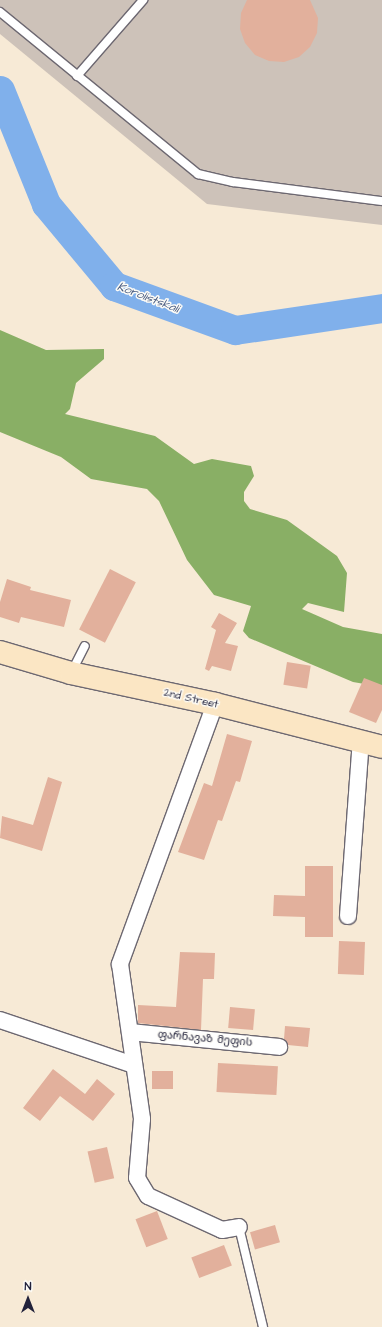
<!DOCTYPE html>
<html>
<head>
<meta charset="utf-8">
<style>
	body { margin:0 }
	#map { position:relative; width:382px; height:1327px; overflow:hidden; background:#f7ead6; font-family:"Architects Daughter","Noto Sans Georgian",sans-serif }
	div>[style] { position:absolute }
	.industrial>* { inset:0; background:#cdc2b9 }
	.forest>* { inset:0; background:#89af65 }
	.river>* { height:29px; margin:-14.5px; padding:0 14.5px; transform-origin:14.5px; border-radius:14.5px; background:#80b0eb }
	.building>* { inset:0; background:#e2b09c; transform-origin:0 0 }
	.roads { filter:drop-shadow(1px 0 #6d6871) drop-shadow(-1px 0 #6d6871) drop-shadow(0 1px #6d6871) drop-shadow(0 -1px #6d6871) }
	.lane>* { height:8px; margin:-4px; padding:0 4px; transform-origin:4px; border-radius:4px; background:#fff }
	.street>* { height:16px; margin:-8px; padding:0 8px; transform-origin:8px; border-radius:8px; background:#fff }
	.secondary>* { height:22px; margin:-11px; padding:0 11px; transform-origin:11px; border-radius:11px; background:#fbe6c4 }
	span { translate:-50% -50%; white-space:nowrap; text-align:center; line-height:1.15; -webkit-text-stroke:3px #fdfcf7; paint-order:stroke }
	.street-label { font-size:11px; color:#22223b }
	.water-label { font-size:12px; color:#485b81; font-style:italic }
	.north { position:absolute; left:8px; top:1279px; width:40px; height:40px; -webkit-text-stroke:3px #fdfcf7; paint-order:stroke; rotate:0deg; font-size:11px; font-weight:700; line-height:16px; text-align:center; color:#22223b }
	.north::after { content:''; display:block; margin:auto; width:14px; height:18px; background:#22223b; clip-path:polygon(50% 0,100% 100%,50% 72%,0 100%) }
</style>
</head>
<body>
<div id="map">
	<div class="industrial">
		<i style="clip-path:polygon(0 0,382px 0,382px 225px,207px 204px,0 34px)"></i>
	</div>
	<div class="forest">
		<i style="clip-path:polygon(0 330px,46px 350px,104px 349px,104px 359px,76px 383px,70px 409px,65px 414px,155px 436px,194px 464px,212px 459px,251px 466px,254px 476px,244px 492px,244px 501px,250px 509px,287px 520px,337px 556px,347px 573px,344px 612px,308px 603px,302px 609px,343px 627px,382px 634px,382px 687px,353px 682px,249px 638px,243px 631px,251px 606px,214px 595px,187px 560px,159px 501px,147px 489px,91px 479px,61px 457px,0 432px)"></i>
	</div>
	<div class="river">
		<i style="left:0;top:90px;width:123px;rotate:68deg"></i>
		<i style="left:46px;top:204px;width:107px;rotate:50.3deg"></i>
		<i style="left:114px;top:286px;width:129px;rotate:20deg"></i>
		<i style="left:235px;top:330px;width:149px;rotate:-8.5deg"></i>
	</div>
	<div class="building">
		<i style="clip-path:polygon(247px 0,310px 0,318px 18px,317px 33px,310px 47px,299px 57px,284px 62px,269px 61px,255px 55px,245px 43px,240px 29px,241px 13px)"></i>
		<i style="left:110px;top:569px;width:29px;height:68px;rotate:27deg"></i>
		<i style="clip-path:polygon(7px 579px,31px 587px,30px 590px,71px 600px,64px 627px,21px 617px,19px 623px,0 617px,0 602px)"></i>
		<i style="clip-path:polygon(219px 613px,237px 623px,225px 643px,238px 646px,231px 671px,212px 666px,209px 671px,205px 669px,216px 630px,211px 627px)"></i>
		<i style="left:287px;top:662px;width:24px;height:23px;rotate:9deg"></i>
		<i style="clip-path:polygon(364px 678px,382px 685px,382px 710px,376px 723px,349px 712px)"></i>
		<i style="clip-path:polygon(227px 734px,252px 741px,240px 782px,236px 781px,222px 821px,218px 820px,204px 860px,178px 852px,204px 783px,212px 786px)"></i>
		<i style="clip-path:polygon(48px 777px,62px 782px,42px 851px,0 838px,2px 816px,33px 825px)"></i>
		<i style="clip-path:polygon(305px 866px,333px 866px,333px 937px,305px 937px,305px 917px,273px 916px,274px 895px,305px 896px)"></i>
		<i style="left:339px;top:941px;width:26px;height:33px;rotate:2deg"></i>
		<i style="clip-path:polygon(180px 952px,215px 953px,214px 979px,203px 979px,201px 1030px,138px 1023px,138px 1005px,176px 1007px)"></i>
		<i style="left:230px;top:1007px;width:25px;height:21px;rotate:5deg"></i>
		<i style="clip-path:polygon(285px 1026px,310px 1028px,308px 1047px,288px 1045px,284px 1039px)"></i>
		<i style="left:218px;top:1063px;width:60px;height:29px;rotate:3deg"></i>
		<i style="clip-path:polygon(53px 1069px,85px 1094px,97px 1079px,115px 1094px,93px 1121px,60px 1096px,40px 1121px,23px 1108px)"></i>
		<i style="left:152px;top:1071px;width:21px;height:18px"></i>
		<i style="left:107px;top:1147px;width:32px;height:20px;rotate:77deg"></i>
		<i style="left:157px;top:1211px;width:30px;height:23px;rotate:69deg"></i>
		<i style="left:275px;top:1225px;width:18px;height:26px;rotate:74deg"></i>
		<i style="left:224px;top:1245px;width:22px;height:35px;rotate:69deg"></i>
	</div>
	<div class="roads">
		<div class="lane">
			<i style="left:0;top:12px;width:256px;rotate:39.3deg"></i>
			<i style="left:198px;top:174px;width:36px;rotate:13deg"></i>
			<i style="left:233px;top:182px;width:150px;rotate:7.3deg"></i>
			<i style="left:77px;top:76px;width:101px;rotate:-49deg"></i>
			<i style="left:71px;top:673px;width:30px;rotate:-63deg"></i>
			<i style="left:239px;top:1227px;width:103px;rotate:76.5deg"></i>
		</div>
		<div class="street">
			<i style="left:215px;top:704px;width:277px;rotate:110.1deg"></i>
			<i style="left:120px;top:964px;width:157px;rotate:81.9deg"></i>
			<i style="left:142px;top:1119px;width:59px;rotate:94.8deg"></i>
			<i style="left:137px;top:1178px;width:21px;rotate:59deg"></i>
			<i style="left:148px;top:1196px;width:81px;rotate:24.7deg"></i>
			<i style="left:222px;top:1230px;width:17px;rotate:-10deg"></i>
			<i style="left:348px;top:916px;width:175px;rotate:-85.8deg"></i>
			<i style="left:0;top:1020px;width:141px;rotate:18.6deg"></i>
			<i style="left:130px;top:1032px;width:150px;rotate:5.7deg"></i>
		</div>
		<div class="secondary">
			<i style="left:0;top:652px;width:74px;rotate:16.5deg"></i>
			<i style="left:71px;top:673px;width:147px;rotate:12.1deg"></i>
			<i style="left:215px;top:704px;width:172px;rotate:14.4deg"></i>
		</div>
	</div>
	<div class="street-label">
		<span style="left:191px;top:699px;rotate:13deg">2nd Street</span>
		<span style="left:205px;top:1039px;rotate:5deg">ფარნავაზ მეფის</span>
	</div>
	<div class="water-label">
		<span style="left:148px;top:298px;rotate:21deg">Korolistskali</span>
	</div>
	<div class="north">N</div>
</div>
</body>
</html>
